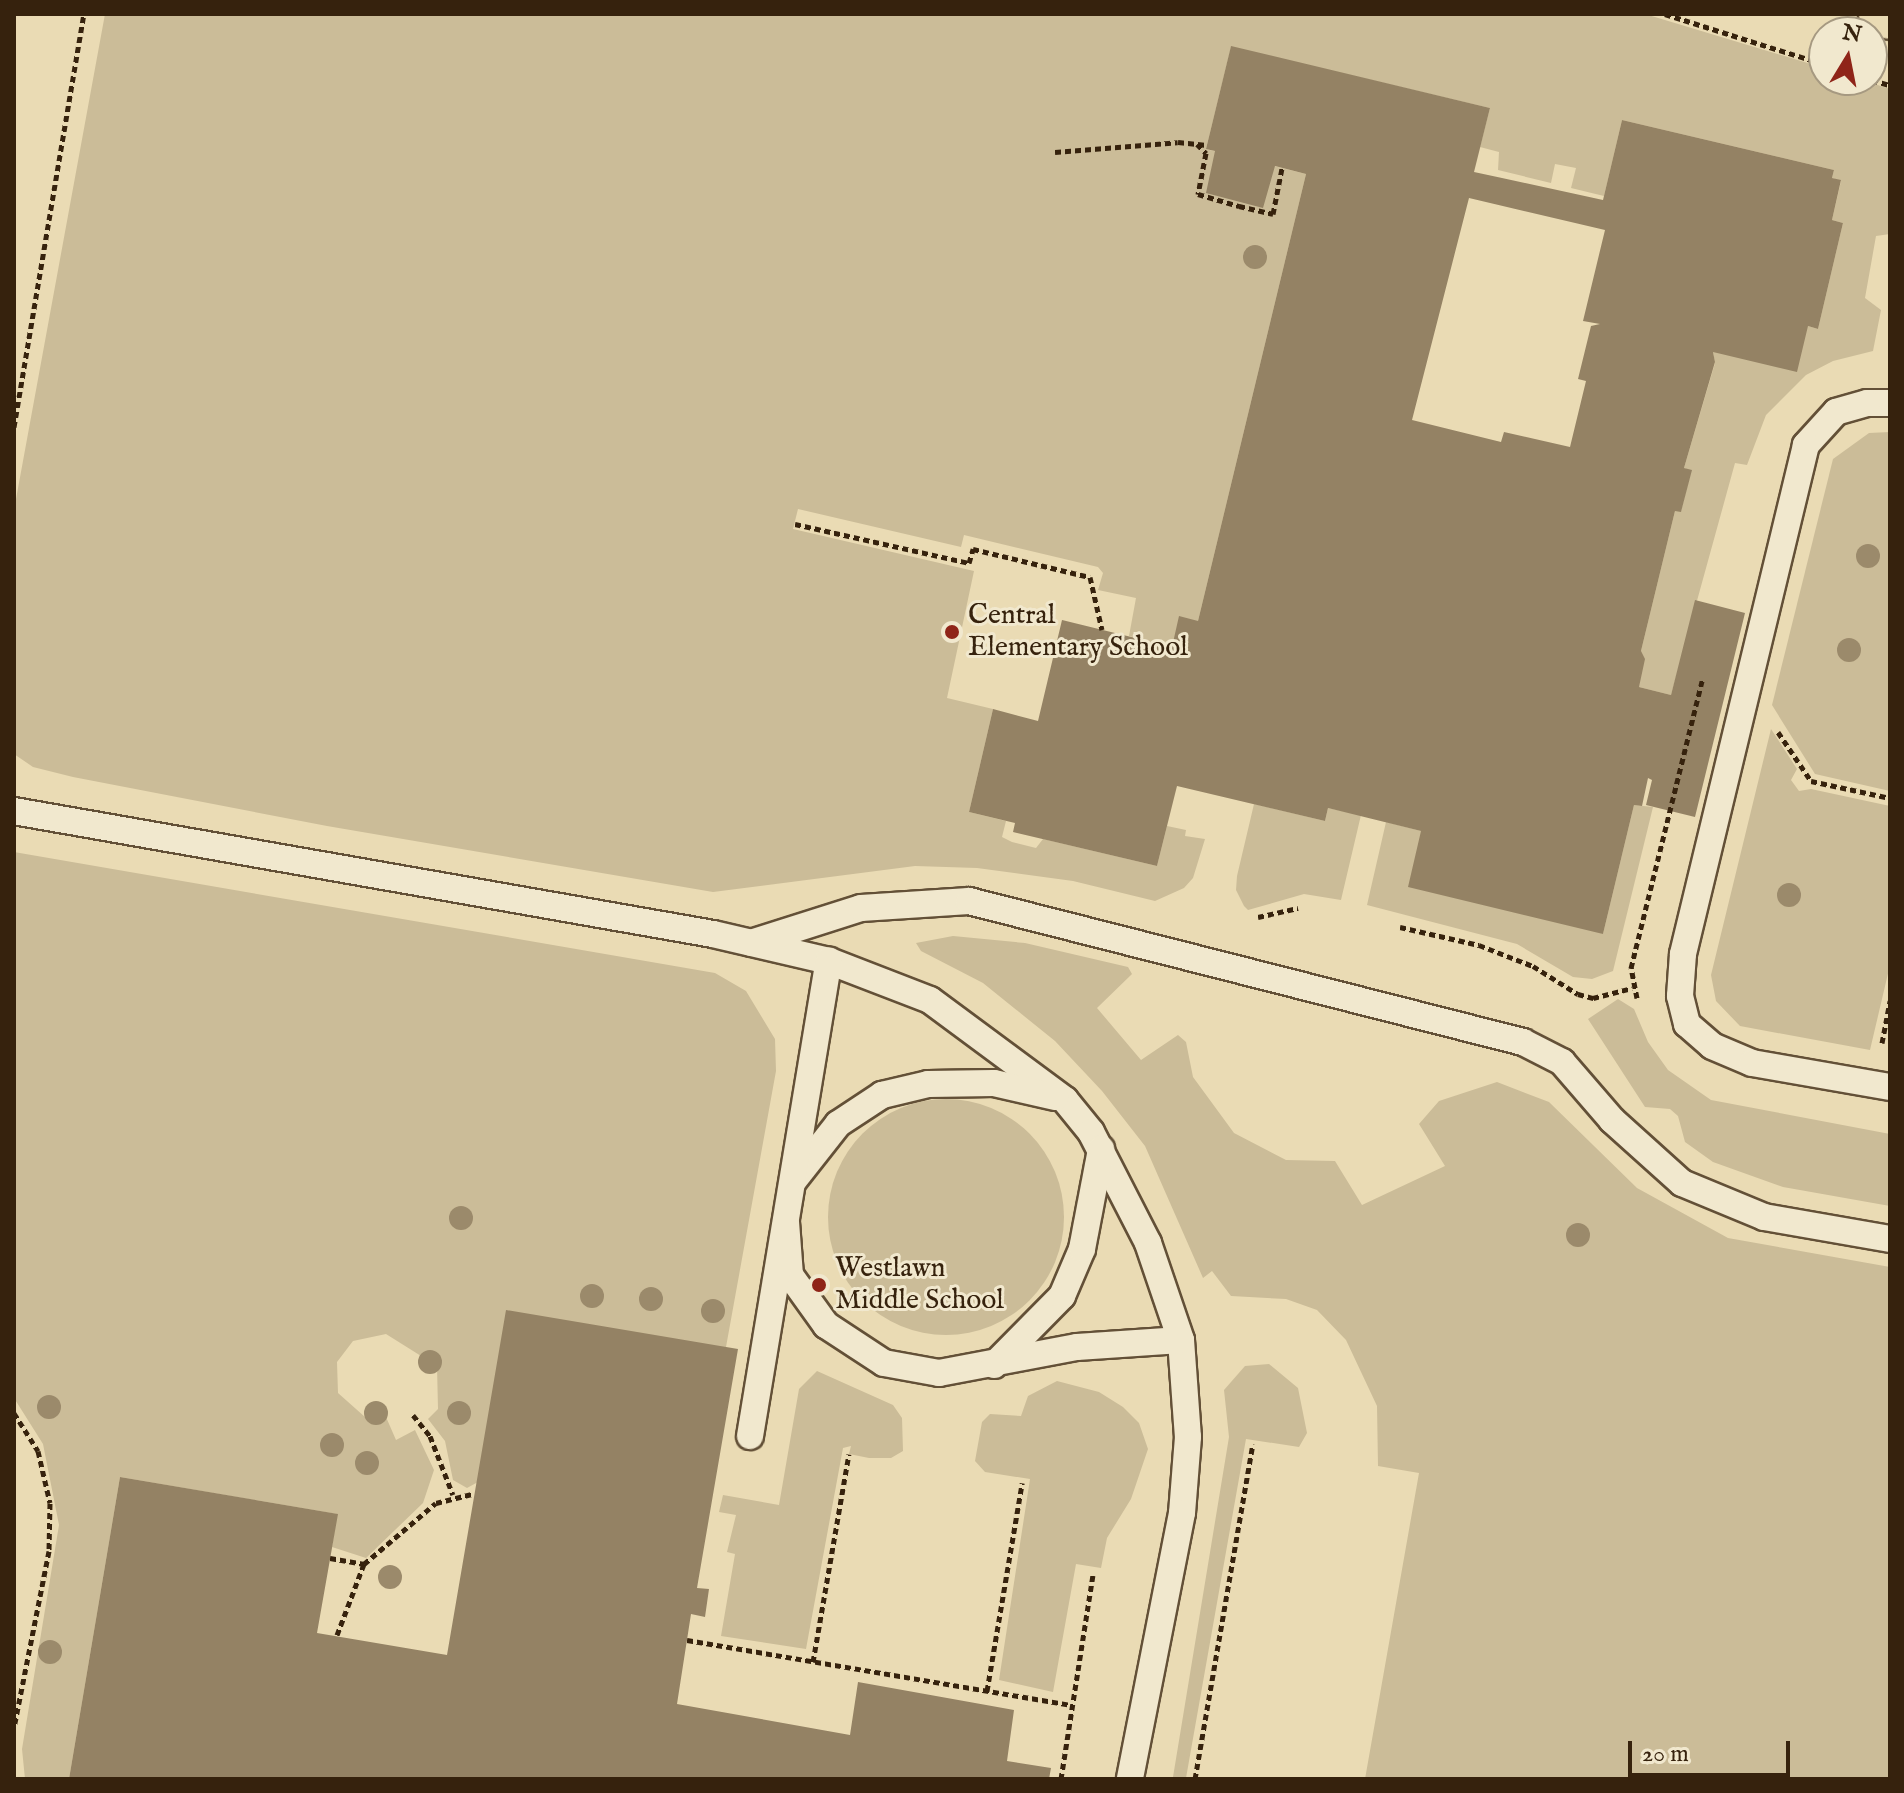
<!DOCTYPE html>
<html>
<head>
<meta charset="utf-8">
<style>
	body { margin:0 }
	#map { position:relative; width:1904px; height:1793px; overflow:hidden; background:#eadbb4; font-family:"IM FELL English",serif }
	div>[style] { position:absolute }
	.green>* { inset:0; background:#cbbc98 }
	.round { border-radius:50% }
	.building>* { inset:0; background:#948264 }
	.path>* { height:5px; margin-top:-2.5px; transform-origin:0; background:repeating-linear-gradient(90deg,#36220d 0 6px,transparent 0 10px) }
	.roads { filter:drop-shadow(2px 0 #635037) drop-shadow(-2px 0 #635037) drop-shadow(0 2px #635037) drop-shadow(0 -2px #635037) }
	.lane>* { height:26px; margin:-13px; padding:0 13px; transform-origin:13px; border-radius:13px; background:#f1e8ce }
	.primary>* { height:44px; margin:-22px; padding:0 22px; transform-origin:22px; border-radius:22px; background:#eadbb4 }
	.trees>* { width:24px; height:24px; margin:-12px; border-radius:50%; background:#9b8a6b }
	.dots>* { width:22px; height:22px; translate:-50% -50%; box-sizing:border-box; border:4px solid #f1e8ce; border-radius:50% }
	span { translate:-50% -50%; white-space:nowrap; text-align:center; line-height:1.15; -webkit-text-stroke:6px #f1e8ce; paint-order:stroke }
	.poi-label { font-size:28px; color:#36220d }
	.left { translate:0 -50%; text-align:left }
	.frame { position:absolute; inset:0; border:16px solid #36220d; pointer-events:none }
	.north { position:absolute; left:1808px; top:16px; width:80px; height:80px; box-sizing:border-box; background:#f1e8ce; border:2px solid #a69981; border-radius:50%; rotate:10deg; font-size:22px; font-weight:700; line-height:32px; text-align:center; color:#36220d }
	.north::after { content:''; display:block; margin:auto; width:28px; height:36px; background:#8f2418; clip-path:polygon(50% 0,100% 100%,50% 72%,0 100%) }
	.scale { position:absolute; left:1628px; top:1741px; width:162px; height:36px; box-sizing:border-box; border:4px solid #36220d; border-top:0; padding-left:10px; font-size:24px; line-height:28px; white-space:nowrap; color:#36220d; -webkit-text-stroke:6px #f1e8ce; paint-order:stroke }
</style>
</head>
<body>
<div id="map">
	<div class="green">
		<i style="clip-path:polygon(105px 14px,1645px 14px,1824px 68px,1824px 80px,1862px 80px,1890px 89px,1890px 234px,1876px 236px,1865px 298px,1881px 310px,1873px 351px,1833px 361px,1806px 375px,1766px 415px,1747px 465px,1735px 463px,1671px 695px,1639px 687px,1641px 651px,1675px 511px,1681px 511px,1691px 471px,1684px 468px,1715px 363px,1713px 352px,1808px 326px,1818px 329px,1843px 223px,1832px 220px,1841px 181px,1832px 178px,1834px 170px,1622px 120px,1604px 196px,1571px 188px,1576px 168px,1555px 164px,1551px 183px,1498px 170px,1499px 152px,1480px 147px,1490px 108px,1231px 47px,1206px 149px,1306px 174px,1198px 621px,1172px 647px,1129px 636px,1136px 598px,1098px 590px,1103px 573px,1098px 567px,964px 535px,961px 547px,798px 509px,793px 529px,974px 571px,947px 698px,993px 709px,969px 812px,1006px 821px,1002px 837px,1012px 842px,1036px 848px,1043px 839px,1157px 866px,1167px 826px,1186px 830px,1185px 836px,1205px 839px,1193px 878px,1184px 888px,1155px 901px,1073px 881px,977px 868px,915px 866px,713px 892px,327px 826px,73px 777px,33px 767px,14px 754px,14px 510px)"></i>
		<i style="clip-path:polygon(1890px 432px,1890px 791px,1815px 774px,1772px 705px,1833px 459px,1869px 433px)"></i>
		<i style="clip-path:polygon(1771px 729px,1797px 769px,1791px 780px,1799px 791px,1811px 789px,1890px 806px,1890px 965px,1870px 1050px,1740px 1026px,1716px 1001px,1711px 975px)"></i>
		<i style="clip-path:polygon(1254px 804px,1325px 821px,1328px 808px,1361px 815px,1341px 900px,1304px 894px,1248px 910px,1244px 906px,1236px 890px,1237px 876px)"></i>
		<i style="clip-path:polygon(1634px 805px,1653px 807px,1613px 971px,1592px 979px,1573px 977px,1517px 944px,1367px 905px,1386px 822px,1421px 831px,1603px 934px)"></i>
		<i style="clip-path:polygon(14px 852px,715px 973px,746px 991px,775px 1039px,776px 1071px,726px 1347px,467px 1488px,453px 1480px,445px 1441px,428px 1419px,438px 1409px,437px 1366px,386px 1334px,353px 1341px,337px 1362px,338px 1393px,365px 1417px,386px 1417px,396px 1440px,415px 1430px,434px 1470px,423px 1503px,366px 1558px,332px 1547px,337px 1514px,120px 1477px,69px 1779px,25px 1779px,22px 1749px,59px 1525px,43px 1444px,14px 1398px)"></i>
		<i style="clip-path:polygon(953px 936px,1025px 943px,1128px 967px,1132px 974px,1097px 1008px,1141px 1060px,1178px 1035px,1186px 1042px,1193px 1077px,1234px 1133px,1286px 1160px,1335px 1161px,1362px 1205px,1445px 1166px,1419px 1124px,1439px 1101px,1497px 1082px,1549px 1102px,1637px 1188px,1728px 1238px,1890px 1267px,1890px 1779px,1365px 1779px,1419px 1473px,1378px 1466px,1377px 1406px,1346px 1340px,1317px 1310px,1286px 1299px,1231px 1296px,1212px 1271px,1203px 1278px,1145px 1146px,1102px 1091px,1055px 1041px,983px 983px,921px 951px,916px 943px)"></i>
		<i style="clip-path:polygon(1618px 999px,1634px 1009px,1648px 1042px,1668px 1070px,1711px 1100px,1890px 1134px,1890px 1206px,1783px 1187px,1713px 1162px,1685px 1142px,1678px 1116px,1670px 1109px,1645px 1107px,1588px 1019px)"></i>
		<i class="round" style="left:828px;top:1099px;width:236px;height:236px"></i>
		<i style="clip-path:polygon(1269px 1364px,1298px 1388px,1307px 1433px,1299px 1447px,1246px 1439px,1186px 1778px,1173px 1777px,1229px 1437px,1224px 1390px,1245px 1366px)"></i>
		<i style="clip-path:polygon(817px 1371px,893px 1405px,902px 1418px,903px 1451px,891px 1458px,869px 1458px,849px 1454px,851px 1446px,843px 1448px,806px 1649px,721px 1636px,735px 1554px,727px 1552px,736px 1515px,719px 1512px,723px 1495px,779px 1505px,799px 1389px)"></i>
		<i style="clip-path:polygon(1057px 1381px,1099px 1392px,1123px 1407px,1139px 1423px,1148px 1449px,1131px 1499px,1107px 1538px,1101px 1568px,1076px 1564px,1053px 1692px,999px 1680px,1030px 1479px,985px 1472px,975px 1461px,982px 1422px,990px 1414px,1021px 1416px,1028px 1396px)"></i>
	</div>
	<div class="building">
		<i style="clip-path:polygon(evenodd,1231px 46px,1490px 108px,1474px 172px,1502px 178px,1603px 200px,1622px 120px,1834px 170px,1832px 178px,1841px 180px,1832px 220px,1843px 223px,1818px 329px,1808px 326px,1797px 372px,1713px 352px,1715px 362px,1684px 468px,1692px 470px,1681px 512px,1675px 511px,1641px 651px,1645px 659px,1639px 687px,1671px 695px,1695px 600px,1745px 613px,1695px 817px,1646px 805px,1652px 780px,1648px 778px,1642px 806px,1634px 805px,1603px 934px,1408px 887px,1421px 831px,1328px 808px,1325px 821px,1177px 786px,1157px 866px,1013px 832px,1015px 823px,969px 812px,993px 709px,1038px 721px,1062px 620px,1172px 647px,1179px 616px,1198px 621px,1306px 174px,1275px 166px,1263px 208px,1206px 193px,1215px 151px,1206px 149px,1231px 46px,1469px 198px,1605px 230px,1583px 321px,1600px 324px,1591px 326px,1578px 379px,1586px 381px,1570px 447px,1504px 432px,1501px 442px,1412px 420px,1469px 198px)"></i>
		<i style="clip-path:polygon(506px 1310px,738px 1349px,697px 1588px,709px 1589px,705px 1617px,691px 1614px,677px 1704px,850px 1735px,858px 1682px,1014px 1710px,1007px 1761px,1051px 1768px,1049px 1779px,69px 1779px,120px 1477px,338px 1514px,317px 1633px,447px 1655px)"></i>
	</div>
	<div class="path">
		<i style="left:1665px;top:14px;width:167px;rotate:17.5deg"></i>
		<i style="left:1872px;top:80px;width:19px;rotate:16deg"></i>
		<i style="left:1197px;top:144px;width:13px;rotate:45deg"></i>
		<i style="left:1206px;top:153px;width:42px;rotate:101deg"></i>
		<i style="left:1198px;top:194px;width:43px;rotate:16.3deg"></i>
		<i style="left:1239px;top:206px;width:35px;rotate:13deg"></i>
		<i style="left:1273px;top:214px;width:47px;rotate:-78.9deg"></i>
		<i style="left:1055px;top:152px;width:123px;rotate:-4.6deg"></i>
		<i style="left:1178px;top:142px;width:29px;rotate:6deg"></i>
		<i style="left:14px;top:427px;width:419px;rotate:-80.4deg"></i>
		<i style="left:795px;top:524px;width:178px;rotate:12.6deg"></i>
		<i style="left:969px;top:563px;width:15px;rotate:-74deg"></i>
		<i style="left:973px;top:549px;width:120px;rotate:13.5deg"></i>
		<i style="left:1090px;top:577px;width:54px;rotate:77.2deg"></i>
		<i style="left:1778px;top:732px;width:59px;rotate:56deg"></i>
		<i style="left:1811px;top:781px;width:81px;rotate:12.1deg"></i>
		<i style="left:1258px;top:917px;width:41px;rotate:-12.7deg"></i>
		<i style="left:1400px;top:927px;width:81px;rotate:12.8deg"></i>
		<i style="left:1479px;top:945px;width:58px;rotate:21.3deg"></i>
		<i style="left:1533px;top:966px;width:53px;rotate:31.9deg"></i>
		<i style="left:1578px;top:994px;width:16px;rotate:15deg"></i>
		<i style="left:1593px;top:998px;width:40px;rotate:-14.4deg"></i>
		<i style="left:1637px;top:998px;width:31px;rotate:-101deg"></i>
		<i style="left:1631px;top:968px;width:299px;rotate:-76.1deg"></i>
		<i style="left:1882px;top:1043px;width:43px;rotate:-79.2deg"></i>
		<i style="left:14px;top:1413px;width:45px;rotate:57.7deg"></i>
		<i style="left:38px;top:1451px;width:53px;rotate:77deg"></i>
		<i style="left:50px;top:1503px;width:48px;rotate:91.2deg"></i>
		<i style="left:49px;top:1551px;width:179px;rotate:101.2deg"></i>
		<i style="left:413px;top:1415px;width:27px;rotate:51deg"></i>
		<i style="left:430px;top:1436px;width:63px;rotate:68.7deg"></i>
		<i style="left:330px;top:1558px;width:35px;rotate:10deg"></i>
		<i style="left:364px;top:1564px;width:94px;rotate:-40.3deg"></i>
		<i style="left:436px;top:1503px;width:37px;rotate:-14deg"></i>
		<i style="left:337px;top:1635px;width:76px;rotate:-69.2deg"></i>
		<i style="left:687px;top:1640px;width:389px;rotate:9.6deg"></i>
		<i style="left:813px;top:1662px;width:211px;rotate:-80.2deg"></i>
		<i style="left:987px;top:1691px;width:211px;rotate:-80.4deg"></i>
		<i style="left:1061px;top:1779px;width:206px;rotate:-81.1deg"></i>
		<i style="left:1195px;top:1779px;width:340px;rotate:-80.2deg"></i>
	</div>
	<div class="roads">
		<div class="lane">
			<i style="left:1890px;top:403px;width:23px;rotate:180deg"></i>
			<i style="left:1867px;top:403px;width:32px;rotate:164deg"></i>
			<i style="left:1836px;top:412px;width:45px;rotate:132.3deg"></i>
			<i style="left:1806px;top:445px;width:524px;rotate:103.59deg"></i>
			<i style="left:1683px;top:954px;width:42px;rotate:94.1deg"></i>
			<i style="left:1680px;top:996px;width:29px;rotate:76deg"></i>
			<i style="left:1687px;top:1024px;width:33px;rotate:41deg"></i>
			<i style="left:1712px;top:1046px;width:43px;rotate:23deg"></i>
			<i style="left:1752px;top:1063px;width:140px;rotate:9.9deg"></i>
			<i style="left:14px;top:811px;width:710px;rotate:9.98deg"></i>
			<i style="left:713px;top:934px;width:119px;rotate:13.1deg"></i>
			<i style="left:829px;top:961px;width:108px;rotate:21.1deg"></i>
			<i style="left:930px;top:1000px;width:168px;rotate:36.5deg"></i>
			<i style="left:1065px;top:1100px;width:41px;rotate:50.9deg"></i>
			<i style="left:1091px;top:1132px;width:125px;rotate:62.8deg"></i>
			<i style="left:1148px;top:1243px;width:102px;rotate:71.2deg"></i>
			<i style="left:1181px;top:1340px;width:97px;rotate:85.9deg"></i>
			<i style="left:1188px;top:1437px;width:76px;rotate:94.5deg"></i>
			<i style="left:1182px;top:1513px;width:271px;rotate:101.1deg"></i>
			<i style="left:751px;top:943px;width:115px;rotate:-17.7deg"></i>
			<i style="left:861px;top:908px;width:108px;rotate:-3.7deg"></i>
			<i style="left:969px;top:901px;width:572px;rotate:14.28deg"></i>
			<i style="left:1523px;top:1042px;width:44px;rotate:27.1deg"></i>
			<i style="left:1562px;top:1062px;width:77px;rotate:49.2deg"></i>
			<i style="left:1612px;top:1120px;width:94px;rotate:42deg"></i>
			<i style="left:1682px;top:1183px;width:89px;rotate:22.5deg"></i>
			<i style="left:1764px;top:1217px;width:128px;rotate:9.9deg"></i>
			<i style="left:794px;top:1180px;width:71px;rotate:-51.8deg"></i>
			<i style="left:838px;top:1124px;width:53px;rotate:-33.4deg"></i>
			<i style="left:882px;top:1095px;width:47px;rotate:-13.4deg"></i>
			<i style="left:928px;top:1084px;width:66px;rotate:-0.9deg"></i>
			<i style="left:994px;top:1083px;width:63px;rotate:12.9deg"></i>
			<i style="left:786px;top:1222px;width:53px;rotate:85.7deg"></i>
			<i style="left:790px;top:1275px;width:62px;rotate:54.2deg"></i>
			<i style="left:826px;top:1325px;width:69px;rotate:33.2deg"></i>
			<i style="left:884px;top:1363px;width:56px;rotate:10.3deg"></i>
			<i style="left:939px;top:1373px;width:140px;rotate:-10.7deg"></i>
			<i style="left:1077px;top:1347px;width:104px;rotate:-3.9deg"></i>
			<i style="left:994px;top:1365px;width:97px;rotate:-45.4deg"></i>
			<i style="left:1062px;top:1296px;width:51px;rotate:-66.9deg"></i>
			<i style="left:1082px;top:1249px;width:102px;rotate:-79.2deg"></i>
			<i style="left:750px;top:1436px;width:482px;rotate:-80.6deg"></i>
		</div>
		<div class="primary">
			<i style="left:1881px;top:14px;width:9px;rotate:18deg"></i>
		</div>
	</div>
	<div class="trees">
		<i style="left:1255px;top:257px"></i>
		<i style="left:1868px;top:556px"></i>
		<i style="left:1849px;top:650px"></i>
		<i style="left:1789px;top:895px"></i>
		<i style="left:461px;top:1218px"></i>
		<i style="left:1578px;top:1235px"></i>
		<i style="left:592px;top:1296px"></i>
		<i style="left:651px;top:1299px"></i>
		<i style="left:713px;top:1311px"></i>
		<i style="left:430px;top:1362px"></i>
		<i style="left:49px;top:1407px"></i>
		<i style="left:376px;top:1413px"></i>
		<i style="left:459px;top:1413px"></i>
		<i style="left:332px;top:1445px"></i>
		<i style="left:367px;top:1463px"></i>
		<i style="left:390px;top:1577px"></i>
		<i style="left:50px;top:1652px"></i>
	</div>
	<div class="dots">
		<i style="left:952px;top:632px;background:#8f2418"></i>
		<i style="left:819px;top:1285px;background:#8f2418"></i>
	</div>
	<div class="poi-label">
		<span class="left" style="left:968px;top:632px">Central<br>Elementary School</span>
		<span class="left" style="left:835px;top:1285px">Westlawn<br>Middle School</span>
	</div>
	<div class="frame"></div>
	<div class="north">N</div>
	<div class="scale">20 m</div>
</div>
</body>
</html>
